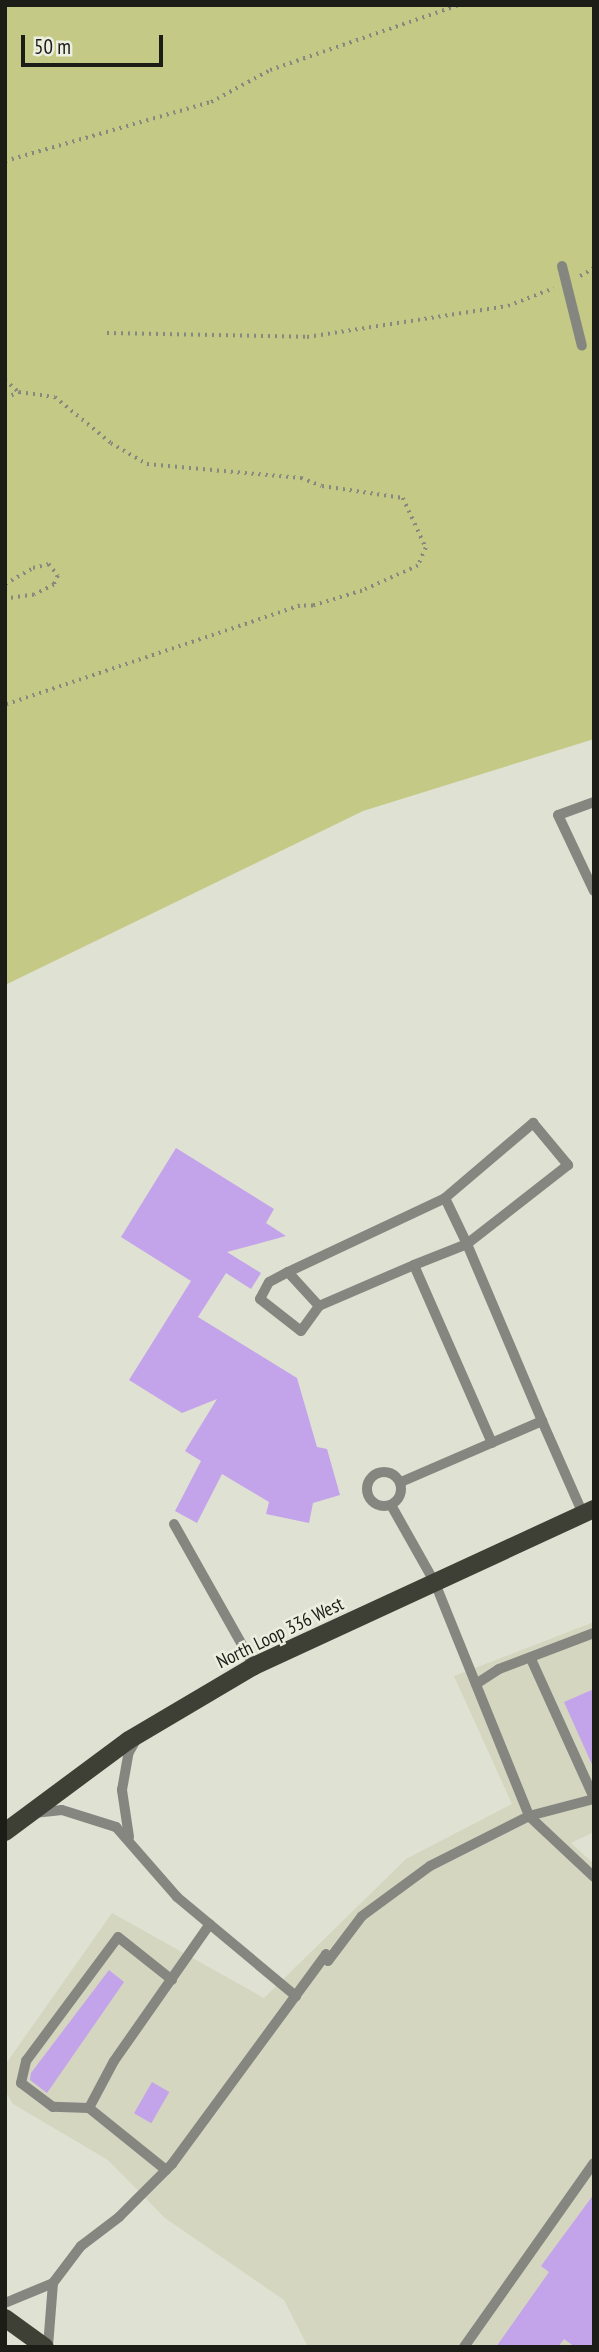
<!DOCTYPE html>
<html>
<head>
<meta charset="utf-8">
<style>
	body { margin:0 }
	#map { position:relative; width:599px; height:2352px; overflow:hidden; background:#dfe1d2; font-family:"PT Sans Narrow",sans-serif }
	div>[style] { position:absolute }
	.built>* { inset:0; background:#d4d6c0 }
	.green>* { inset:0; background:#c4c985 }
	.building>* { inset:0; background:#c3a4ea; transform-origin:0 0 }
	.path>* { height:3.5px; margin-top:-1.75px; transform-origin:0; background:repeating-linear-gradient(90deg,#87887e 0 2px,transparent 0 7px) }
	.lane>* { height:10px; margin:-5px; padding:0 5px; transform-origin:5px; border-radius:5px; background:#858680 }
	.lane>.ring { margin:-5px; padding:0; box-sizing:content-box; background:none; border:10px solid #858680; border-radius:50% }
	.primary>* { height:18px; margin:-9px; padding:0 9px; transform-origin:9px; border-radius:9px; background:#3e3f35 }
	span { translate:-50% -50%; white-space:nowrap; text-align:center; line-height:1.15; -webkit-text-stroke:5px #eceedf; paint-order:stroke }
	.street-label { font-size:19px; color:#1d1d18 }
	.frame { position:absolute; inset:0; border:7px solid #1d1d18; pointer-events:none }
	.scale { position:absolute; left:21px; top:35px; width:142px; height:32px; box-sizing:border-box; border:4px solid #1d1d18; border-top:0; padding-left:9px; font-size:21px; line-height:24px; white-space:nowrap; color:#1d1d18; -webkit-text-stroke:5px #eceedf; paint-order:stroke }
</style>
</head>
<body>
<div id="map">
	<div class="built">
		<i style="clip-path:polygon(594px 1622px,594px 1832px,571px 1843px,594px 1864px,594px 2347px,308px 2347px,284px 2300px,165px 2218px,108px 2160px,13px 2104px,5px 2091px,5px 2065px,112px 1913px,264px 1998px,406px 1859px,512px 1804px,454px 1676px)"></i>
	</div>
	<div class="green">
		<i style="clip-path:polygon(5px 5px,594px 5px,594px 739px,363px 811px,5px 985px)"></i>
	</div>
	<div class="building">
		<i style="clip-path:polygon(176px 1148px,274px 1209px,266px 1223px,286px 1236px,227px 1252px,261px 1273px,251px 1289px,226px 1273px,198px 1317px,297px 1378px,317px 1447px,327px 1449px,340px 1495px,313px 1503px,309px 1523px,266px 1514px,269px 1502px,222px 1474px,197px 1523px,175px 1511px,201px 1461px,185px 1451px,217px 1399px,182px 1413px,129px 1380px,191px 1281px,121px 1237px)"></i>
		<i style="clip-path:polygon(594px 1689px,594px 1769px,564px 1702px)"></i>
		<i style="clip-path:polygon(109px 1970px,124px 1982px,47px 2093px,30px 2080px,31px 2073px)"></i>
		<i style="left:152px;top:2082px;width:20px;height:36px;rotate:30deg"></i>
		<i style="clip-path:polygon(594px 2194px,594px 2347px,575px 2347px,564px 2339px,558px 2347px,496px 2347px,549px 2272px,541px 2266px)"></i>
	</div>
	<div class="path">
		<i style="left:5px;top:161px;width:214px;rotate:-16deg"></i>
		<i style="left:211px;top:102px;width:67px;rotate:-28.5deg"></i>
		<i style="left:270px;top:70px;width:200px;rotate:-19deg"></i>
		<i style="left:580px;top:276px;width:16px;rotate:-30deg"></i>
		<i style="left:107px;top:333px;width:200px;rotate:1.1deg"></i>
		<i style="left:307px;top:337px;width:203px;rotate:-8.8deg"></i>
		<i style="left:508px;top:306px;width:49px;rotate:-21.4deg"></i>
		<i style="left:5px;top:380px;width:18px;rotate:41deg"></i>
		<i style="left:19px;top:392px;width:36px;rotate:8deg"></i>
		<i style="left:55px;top:397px;width:72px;rotate:39.4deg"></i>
		<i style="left:111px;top:443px;width:42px;rotate:30.3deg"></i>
		<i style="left:147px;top:464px;width:155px;rotate:5.2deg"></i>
		<i style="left:301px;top:478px;width:22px;rotate:21deg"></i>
		<i style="left:322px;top:486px;width:82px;rotate:8.4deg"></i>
		<i style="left:403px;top:498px;width:55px;rotate:65.3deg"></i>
		<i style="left:426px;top:548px;width:20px;rotate:114deg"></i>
		<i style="left:418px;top:566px;width:61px;rotate:155.9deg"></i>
		<i style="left:362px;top:591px;width:51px;rotate:163deg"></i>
		<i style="left:313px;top:606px;width:13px;rotate:180deg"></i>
		<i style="left:300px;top:606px;width:311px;rotate:161.4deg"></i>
		<i style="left:5px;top:398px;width:15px;rotate:-23deg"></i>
		<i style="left:5px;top:584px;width:32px;rotate:-30deg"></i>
		<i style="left:33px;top:568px;width:16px;rotate:-14deg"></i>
		<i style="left:49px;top:564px;width:15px;rotate:53deg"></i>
		<i style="left:58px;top:576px;width:10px;rotate:114deg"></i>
		<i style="left:54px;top:585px;width:22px;rotate:153deg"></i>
		<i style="left:34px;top:595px;width:29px;rotate:172deg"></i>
	</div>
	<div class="lane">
		<i style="left:562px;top:266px;width:82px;rotate:76deg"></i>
		<i style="left:594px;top:802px;width:38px;rotate:160deg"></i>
		<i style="left:558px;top:815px;width:84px;rotate:64.7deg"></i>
		<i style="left:414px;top:1265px;width:103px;rotate:156.7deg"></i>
		<i style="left:319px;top:1306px;width:46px;rotate:-132.4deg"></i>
		<i style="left:288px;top:1272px;width:174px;rotate:-25.2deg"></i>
		<i style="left:445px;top:1198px;width:116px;rotate:-40.4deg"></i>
		<i style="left:533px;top:1123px;width:55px;rotate:50.2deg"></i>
		<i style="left:568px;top:1165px;width:128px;rotate:142deg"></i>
		<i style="left:467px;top:1244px;width:51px;rotate:-115.6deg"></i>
		<i style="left:288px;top:1272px;width:21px;rotate:152deg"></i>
		<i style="left:269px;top:1282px;width:19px;rotate:118deg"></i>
		<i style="left:260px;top:1299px;width:52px;rotate:38deg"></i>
		<i style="left:301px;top:1331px;width:31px;rotate:-54deg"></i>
		<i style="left:492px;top:1443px;width:194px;rotate:-113.7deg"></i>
		<i style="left:414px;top:1265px;width:57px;rotate:-21.6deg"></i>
		<i style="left:467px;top:1244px;width:192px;rotate:67deg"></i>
		<i class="ring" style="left:367px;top:1472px;width:24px;height:24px"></i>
		<i style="left:401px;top:1482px;width:154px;rotate:-23.4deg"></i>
		<i style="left:542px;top:1421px;width:102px;rotate:66.2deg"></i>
		<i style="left:391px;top:1505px;width:90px;rotate:60.6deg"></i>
		<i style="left:435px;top:1583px;width:251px;rotate:68deg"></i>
		<i style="left:529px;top:1816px;width:89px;rotate:43.2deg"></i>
		<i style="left:174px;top:1524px;width:163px;rotate:60.6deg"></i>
		<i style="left:531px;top:1659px;width:153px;rotate:65.6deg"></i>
		<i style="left:476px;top:1684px;width:27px;rotate:-33deg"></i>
		<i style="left:499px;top:1669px;width:102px;rotate:-20.8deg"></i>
		<i style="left:34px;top:1813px;width:28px;rotate:-6deg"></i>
		<i style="left:62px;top:1810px;width:57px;rotate:17.5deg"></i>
		<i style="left:116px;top:1827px;width:93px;rotate:48.9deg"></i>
		<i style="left:177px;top:1897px;width:155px;rotate:39.8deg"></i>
		<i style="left:129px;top:1837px;width:48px;rotate:-98.5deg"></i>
		<i style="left:122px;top:1790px;width:39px;rotate:-80deg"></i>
		<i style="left:129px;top:1752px;width:16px;rotate:-60deg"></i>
		<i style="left:89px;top:2108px;width:36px;rotate:-178deg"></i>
		<i style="left:53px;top:2107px;width:40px;rotate:-143deg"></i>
		<i style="left:21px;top:2083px;width:23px;rotate:-77deg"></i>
		<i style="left:26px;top:2061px;width:154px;rotate:-53.4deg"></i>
		<i style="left:118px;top:1937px;width:69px;rotate:38.5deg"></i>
		<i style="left:166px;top:2170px;width:99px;rotate:-141.2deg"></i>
		<i style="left:89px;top:2108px;width:53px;rotate:-62deg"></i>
		<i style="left:114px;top:2061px;width:167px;rotate:-55deg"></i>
		<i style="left:53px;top:2283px;width:46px;rotate:-52.9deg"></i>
		<i style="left:81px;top:2246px;width:48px;rotate:-37.3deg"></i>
		<i style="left:119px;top:2217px;width:75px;rotate:-45deg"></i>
		<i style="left:172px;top:2164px;width:260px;rotate:-53.7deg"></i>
		<i style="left:326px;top:1954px;width:7px;rotate:74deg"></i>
		<i style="left:328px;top:1961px;width:56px;rotate:-52.9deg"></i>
		<i style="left:362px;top:1916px;width:84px;rotate:-36.3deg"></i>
		<i style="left:430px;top:1866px;width:111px;rotate:-26.8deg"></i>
		<i style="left:529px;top:1816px;width:67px;rotate:-14.7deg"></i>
		<i style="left:5px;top:2303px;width:52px;rotate:-22.6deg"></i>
		<i style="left:53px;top:2283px;width:64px;rotate:94.5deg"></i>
		<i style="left:464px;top:2347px;width:225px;rotate:-54.8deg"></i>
	</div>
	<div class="primary">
		<i style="left:5px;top:1832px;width:154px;rotate:-36.6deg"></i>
		<i style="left:129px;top:1740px;width:145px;rotate:-30.6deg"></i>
		<i style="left:254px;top:1666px;width:374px;rotate:-24.8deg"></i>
		<i style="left:5px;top:2318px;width:49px;rotate:35.9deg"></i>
	</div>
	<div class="street-label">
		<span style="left:280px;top:1633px;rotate:-26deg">North Loop 336 West</span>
	</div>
	<div class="frame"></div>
	<div class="scale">50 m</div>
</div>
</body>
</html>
